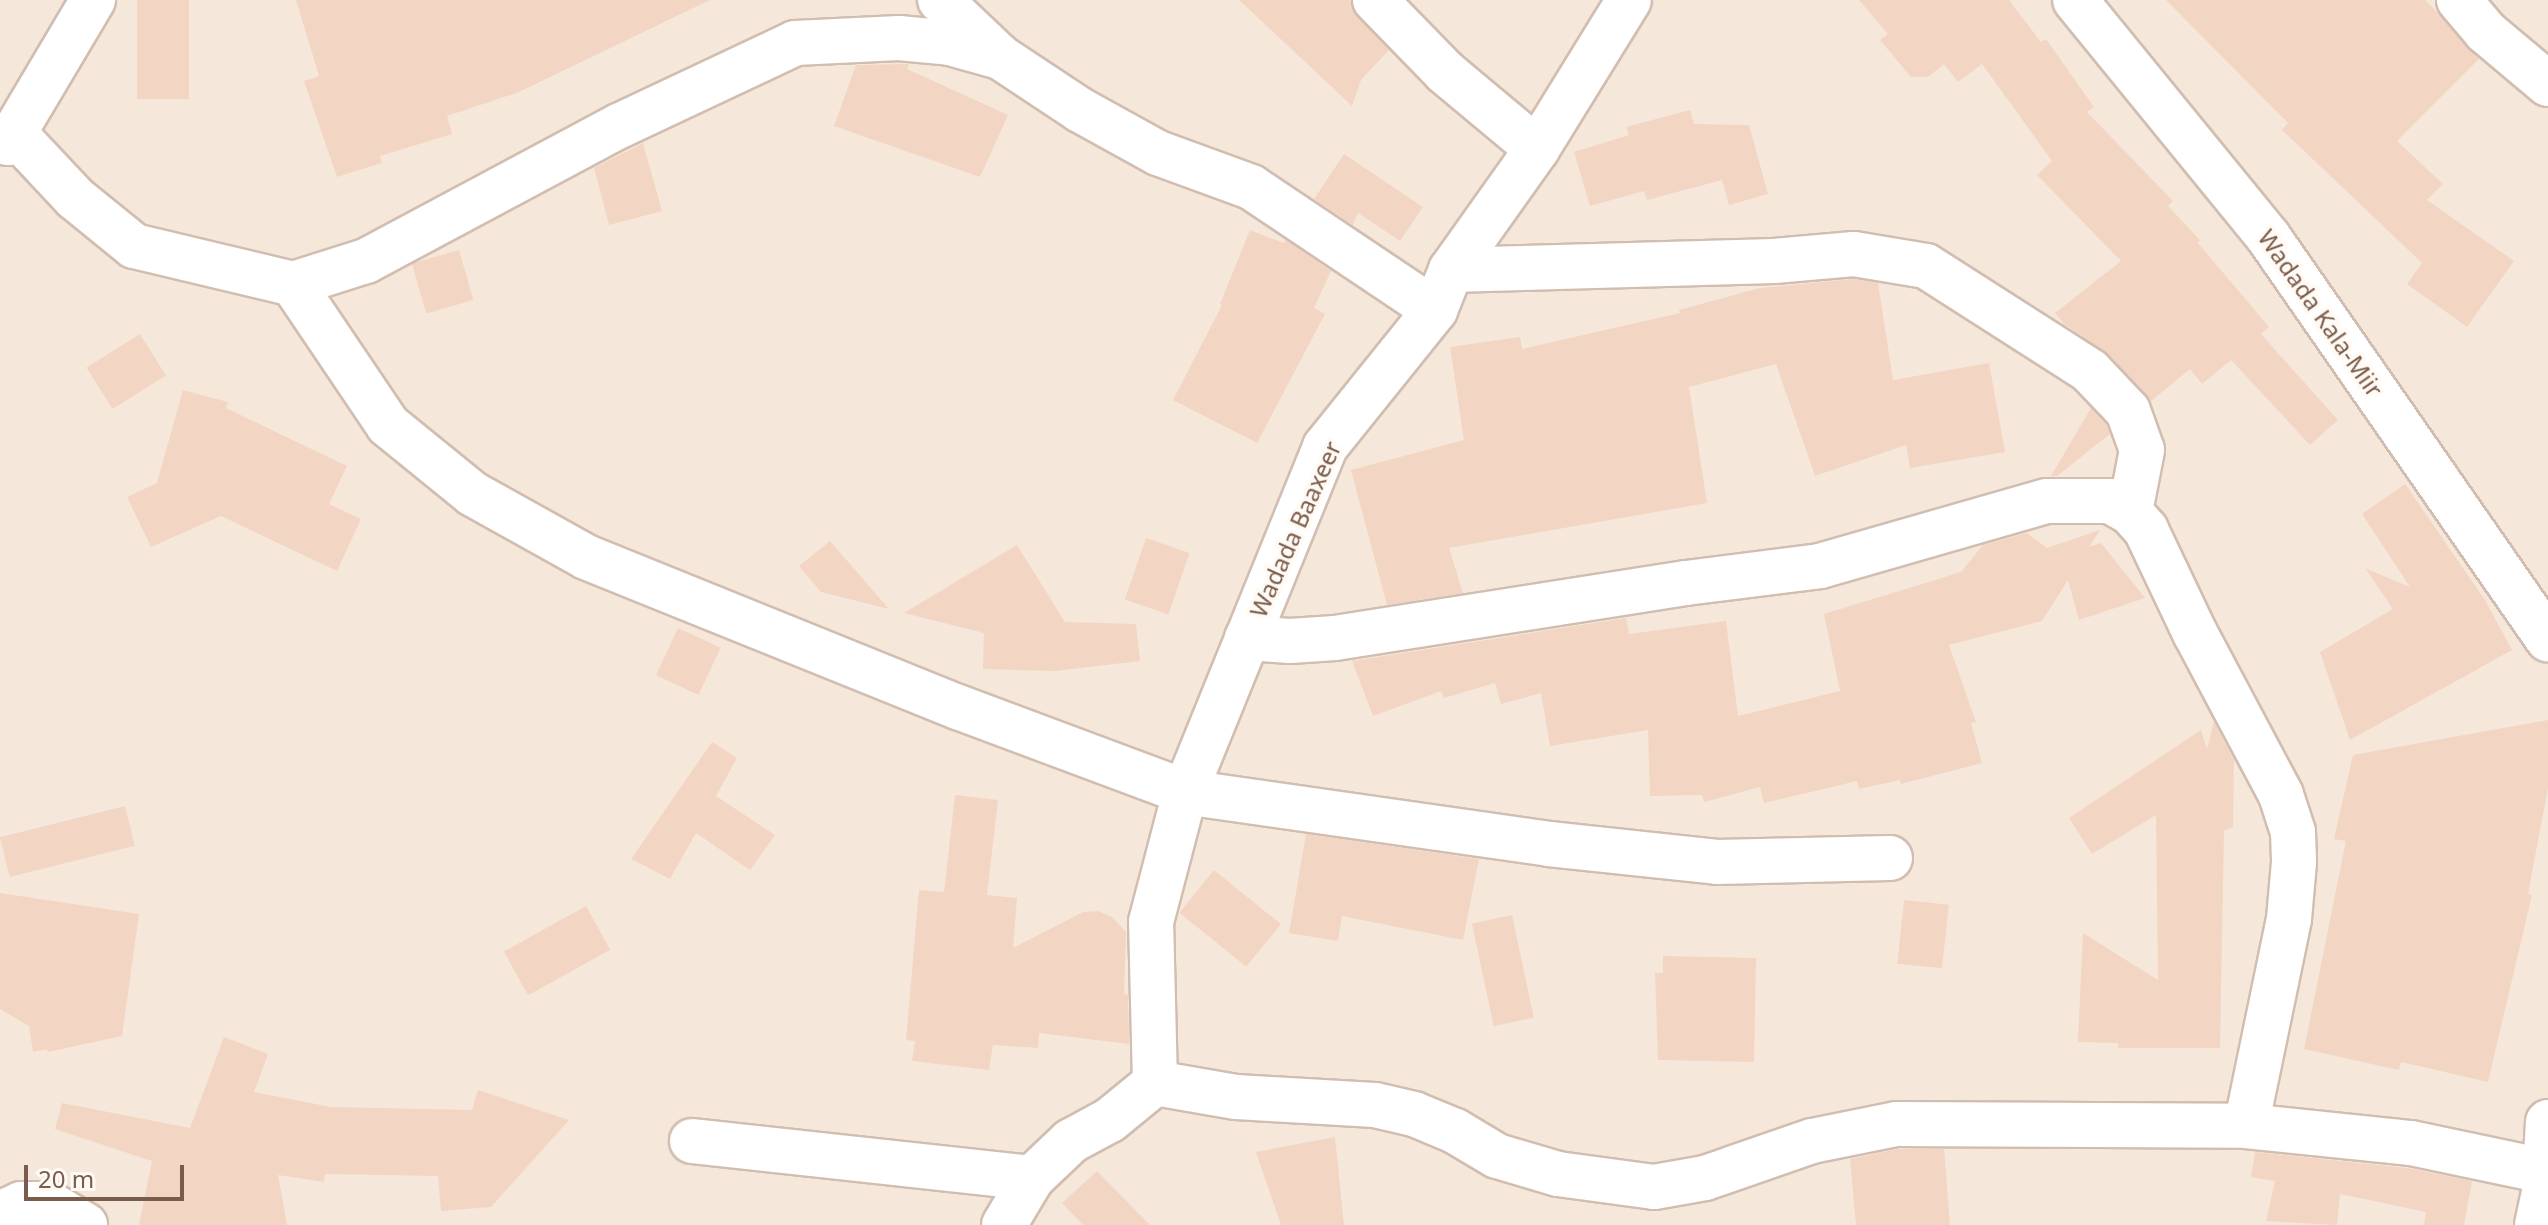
<!DOCTYPE html>
<html>
<head>
<meta charset="utf-8">
<style>
	body { margin:0 }
	#map { position:relative; width:2548px; height:1225px; overflow:hidden; background:#fdf6ec; font-family:"Noto Sans",sans-serif }
	div>[style] { position:absolute }
	.residential>* { inset:0; background:#f5e8da; transform-origin:0 0 }
	.building>* { inset:0; background:#f3d5c3; transform-origin:0 0 }
	.roads { filter:drop-shadow(2px 0 #d1beb0) drop-shadow(-2px 0 #d1beb0) drop-shadow(0 2px #d1beb0) drop-shadow(0 -2px #d1beb0) }
	.minor>* { height:44px; margin:-22px; padding:0 22px; transform-origin:22px; border-radius:22px; background:#fff }
	span { translate:-50% -50%; white-space:nowrap; text-align:center; line-height:1.15; -webkit-text-stroke:7px #fffaf3; paint-order:stroke }
	.street-label { font-size:24px; color:#7a5c4d }
	.scale { position:absolute; left:24px; top:1165px; width:160px; height:36px; box-sizing:border-box; border:4px solid #7a5c4d; border-top:0; padding-left:10px; font-size:24px; line-height:28px; white-space:nowrap; color:#7a5c4d; -webkit-text-stroke:6px #fffaf3; paint-order:stroke }
</style>
</head>
<body>
<div id="map">
	<div class="residential">
		<i style="left:0;top:0;width:2548px;height:1225px"></i>
	</div>
	<div class="building">
		<i style="left:137px;top:0;width:52px;height:99px"></i>
		<i style="clip-path:polygon(296px 0,710px 0,519px 92px,447px 116px,452px 134px,380px 156px,382px 163px,337px 177px,304px 81px,319px 76px)"></i>
		<i style="clip-path:polygon(1239px 0,1351px 0,1357px 17px,1389px 50px,1361px 80px,1352px 106px)"></i>
		<i style="clip-path:polygon(1859px 0,2009px 0,2041px 42px,2046px 39px,2094px 107px,2087px 112px,2173px 201px,2168px 206px,2200px 240px,2198px 243px,2269px 327px,2261px 334px,2338px 420px,2310px 445px,2231px 360px,2202px 384px,2190px 369px,2151px 401px,2108px 354px,2064px 324px,2055px 313px,2121px 261px,2037px 175px,2052px 161px,1982px 64px,1958px 82px,1944px 64px,1928px 77px,1911px 77px,1880px 40px,1888px 34px)"></i>
		<i style="clip-path:polygon(2166px 0,2425px 0,2439px 14px,2479px 59px,2397px 141px,2443px 184px,2427px 200px,2514px 261px,2467px 327px,2407px 284px,2422px 263px,2282px 130px,2288px 123px)"></i>
		<i style="clip-path:polygon(909px 64px,907px 69px,1008px 115px,980px 177px,834px 126px,856px 65px)"></i>
		<i style="clip-path:polygon(1690px 110px,1694px 124px,1749px 125px,1768px 194px,1729px 205px,1722px 180px,1647px 200px,1644px 191px,1590px 206px,1574px 152px,1629px 135px,1626px 127px)"></i>
		<i style="clip-path:polygon(643px 143px,662px 211px,609px 225px,594px 168px)"></i>
		<i style="clip-path:polygon(1344px 154px,1423px 207px,1400px 241px,1358px 213px,1353px 225px,1314px 199px)"></i>
		<i style="clip-path:polygon(1250px 230px,1284px 243px,1286px 240px,1331px 271px,1314px 308px,1325px 314px,1257px 443px,1173px 400px,1222px 305px,1220px 304px)"></i>
		<i style="left:459px;top:250px;width:52px;height:49px;rotate:74deg"></i>
		<i style="clip-path:polygon(1853px 279px,1878px 283px,1893px 380px,1989px 363px,2005px 452px,1910px 468px,1906px 445px,1815px 476px,1776px 364px,1689px 387px,1707px 503px,1449px 548px,1463px 593px,1387px 605px,1351px 470px,1464px 440px,1450px 347px,1520px 337px,1522px 349px,1680px 313px,1679px 310px,1760px 288px)"></i>
		<i style="left:140px;top:334px;width:49px;height:63px;rotate:58deg"></i>
		<i style="clip-path:polygon(183px 390px,228px 402px,226px 408px,347px 466px,329px 504px,361px 519px,337px 571px,221px 516px,151px 547px,127px 497px,157px 483px)"></i>
		<i style="clip-path:polygon(2091px 408px,2106px 424px,2110px 434px,2057px 476px,2051px 476px)"></i>
		<i style="clip-path:polygon(2405px 484px,2485px 600px,2512px 650px,2350px 740px,2320px 652px,2393px 609px,2365px 568px,2410px 587px,2362px 514px)"></i>
		<i style="clip-path:polygon(2100px 530px,2089px 547px,2101px 543px,2145px 598px,2079px 620px,2068px 580px,2042px 621px,1949px 645px,1976px 722px,1971px 723px,1982px 763px,1901px 784px,1900px 780px,1859px 789px,1857px 781px,1764px 803px,1760px 787px,1704px 802px,1702px 795px,1650px 796px,1648px 730px,1550px 746px,1541px 693px,1501px 704px,1495px 683px,1444px 698px,1441px 691px,1373px 716px,1352px 661px,1626px 618px,1629px 634px,1726px 621px,1738px 716px,1840px 691px,1824px 614px,1961px 572px,1983px 545px,2027px 533px,2047px 548px)"></i>
		<i style="left:1146px;top:538px;width:46px;height:65px;rotate:19deg"></i>
		<i style="clip-path:polygon(830px 541px,889px 609px,821px 592px,799px 566px)"></i>
		<i style="clip-path:polygon(1017px 545px,1065px 622px,1136px 624px,1140px 661px,1055px 671px,983px 669px,984px 633px,904px 613px)"></i>
		<i style="left:678px;top:628px;width:47px;height:52px;rotate:25deg"></i>
		<i style="clip-path:polygon(2548px 720px,2548px 788px,2528px 894px,2532px 895px,2488px 1082px,2401px 1062px,2399px 1070px,2304px 1049px,2346px 841px,2334px 839px,2353px 755px)"></i>
		<i style="clip-path:polygon(2214px 722px,2234px 760px,2233px 827px,2224px 831px,2220px 1048px,2118px 1048px,2118px 1043px,2078px 1042px,2083px 933px,2158px 980px,2156px 815px,2092px 854px,2069px 818px,2201px 730px,2207px 749px)"></i>
		<i style="clip-path:polygon(712px 742px,737px 758px,716px 796px,775px 835px,750px 870px,696px 833px,670px 879px,631px 859px)"></i>
		<i style="clip-path:polygon(955px 795px,998px 800px,987px 895px,1017px 898px,1013px 948px,1083px 912px,1098px 911px,1112px 917px,1126px 932px,1124px 994px,1128px 995px,1129px 1044px,1039px 1033px,1038px 1048px,993px 1045px,989px 1070px,912px 1061px,915px 1041px,906px 1040px,919px 890px,944px 892px)"></i>
		<i style="left:125px;top:806px;width:41px;height:129px;rotate:76deg"></i>
		<i style="clip-path:polygon(1306px 834px,1479px 859px,1463px 940px,1342px 916px,1338px 941px,1289px 933px)"></i>
		<i style="left:1214px;top:870px;width:86px;height:55px;rotate:39deg"></i>
		<i style="clip-path:polygon(0 893px,139px 914px,122px 1036px,48px 1052px,47px 1049px,33px 1052px,29px 1026px,0 1009px)"></i>
		<i style="left:1904px;top:900px;width:45px;height:64px;rotate:6deg"></i>
		<i style="left:586px;top:906px;width:50px;height:94px;rotate:61deg"></i>
		<i style="left:1512px;top:915px;width:105px;height:41px;rotate:78deg"></i>
		<i style="clip-path:polygon(1663px 956px,1756px 958px,1754px 1062px,1658px 1060px,1655px 973px,1663px 973px)"></i>
		<i style="clip-path:polygon(224px 1037px,268px 1054px,254px 1092px,331px 1107px,472px 1110px,478px 1090px,569px 1120px,491px 1207px,441px 1211px,438px 1176px,325px 1174px,324px 1182px,278px 1175px,287px 1225px,139px 1225px,152px 1161px,55px 1129px,62px 1103px,190px 1128px)"></i>
		<i style="clip-path:polygon(1335px 1137px,1344px 1225px,1281px 1225px,1256px 1152px)"></i>
		<i style="clip-path:polygon(1898px 1149px,1944px 1149px,1950px 1225px,1856px 1225px,1850px 1159px)"></i>
		<i style="clip-path:polygon(2255px 1152px,2407px 1168px,2472px 1181px,2464px 1225px,2424px 1225px,2426px 1212px,2340px 1194px,2337px 1225px,2266px 1221px,2275px 1181px,2251px 1177px)"></i>
		<i style="clip-path:polygon(1097px 1171px,1150px 1225px,1083px 1225px,1062px 1203px)"></i>
	</div>
	<div class="roads">
		<div class="minor">
			<i style="left:940px;top:0;width:80px;rotate:43.5deg"></i>
			<i style="left:1375px;top:0;width:100px;rotate:45.8deg"></i>
			<i style="left:1445px;top:72px;width:120px;rotate:39.9deg"></i>
			<i style="left:2075px;top:0;width:307px;rotate:50.8deg"></i>
			<i style="left:2269px;top:238px;width:489px;rotate:55.2deg"></i>
			<i style="left:2459px;top:0;width:42px;rotate:49.8deg"></i>
			<i style="left:2486px;top:32px;width:81px;rotate:40deg"></i>
			<i style="left:14px;top:133px;width:155px;rotate:-59.3deg"></i>
			<i style="left:0;top:139px;width:9px;rotate:27deg"></i>
			<i style="left:8px;top:143px;width:12px;rotate:-59deg"></i>
			<i style="left:14px;top:133px;width:89px;rotate:46.8deg"></i>
			<i style="left:75px;top:198px;width:76px;rotate:39.1deg"></i>
			<i style="left:134px;top:246px;width:163px;rotate:13.4deg"></i>
			<i style="left:293px;top:284px;width:170px;rotate:56deg"></i>
			<i style="left:388px;top:425px;width:109px;rotate:39.1deg"></i>
			<i style="left:473px;top:494px;width:129px;rotate:29.1deg"></i>
			<i style="left:586px;top:557px;width:401px;rotate:22deg"></i>
			<i style="left:958px;top:707px;width:242px;rotate:20.5deg"></i>
			<i style="left:1185px;top:792px;width:368px;rotate:8.1deg"></i>
			<i style="left:1549px;top:844px;width:169px;rotate:6.1deg"></i>
			<i style="left:1717px;top:862px;width:173px;rotate:-1.3deg"></i>
			<i style="left:1451px;top:270px;width:323px;rotate:-1.6deg"></i>
			<i style="left:1774px;top:261px;width:80px;rotate:-5deg"></i>
			<i style="left:1854px;top:254px;width:73px;rotate:9.5deg"></i>
			<i style="left:1926px;top:266px;width:195px;rotate:32.6deg"></i>
			<i style="left:2090px;top:371px;width:55px;rotate:46.5deg"></i>
			<i style="left:2128px;top:411px;width:41px;rotate:70.3deg"></i>
			<i style="left:2142px;top:450px;width:63px;rotate:101deg"></i>
			<i style="left:293px;top:284px;width:77px;rotate:-17.5deg"></i>
			<i style="left:366px;top:261px;width:287px;rotate:-28.1deg"></i>
			<i style="left:619px;top:126px;width:195px;rotate:-25.2deg"></i>
			<i style="left:795px;top:43px;width:104px;rotate:-2.8deg"></i>
			<i style="left:899px;top:38px;width:51px;rotate:5.6deg"></i>
			<i style="left:950px;top:43px;width:52px;rotate:15.6deg"></i>
			<i style="left:1000px;top:57px;width:96px;rotate:33.5deg"></i>
			<i style="left:1080px;top:110px;width:89px;rotate:28.9deg"></i>
			<i style="left:1158px;top:153px;width:99px;rotate:20.1deg"></i>
			<i style="left:1251px;top:187px;width:221px;rotate:33.8deg"></i>
			<i style="left:1247px;top:638px;width:43px;rotate:4deg"></i>
			<i style="left:1290px;top:641px;width:45px;rotate:-3.8deg"></i>
			<i style="left:1335px;top:638px;width:355px;rotate:-8.9deg"></i>
			<i style="left:1686px;top:583px;width:135px;rotate:-7.2deg"></i>
			<i style="left:1820px;top:566px;width:236px;rotate:-16deg"></i>
			<i style="left:2047px;top:501px;width:63px"></i>
			<i style="left:2110px;top:501px;width:23px;rotate:29deg"></i>
			<i style="left:2130px;top:512px;width:24px;rotate:48deg"></i>
			<i style="left:2146px;top:530px;width:114px;rotate:64.6deg"></i>
			<i style="left:2195px;top:633px;width:183px;rotate:62deg"></i>
			<i style="left:2281px;top:795px;width:39px;rotate:72deg"></i>
			<i style="left:2293px;top:832px;width:30px;rotate:88deg"></i>
			<i style="left:2294px;top:862px;width:57px;rotate:95deg"></i>
			<i style="left:2289px;top:919px;width:211px;rotate:101.7deg"></i>
			<i style="left:1155px;top:1083px;width:161px;rotate:-91.4deg"></i>
			<i style="left:1151px;top:922px;width:134px;rotate:-75.3deg"></i>
			<i style="left:1185px;top:792px;width:372px;rotate:-67.9deg"></i>
			<i style="left:1325px;top:447px;width:176px;rotate:-51.2deg"></i>
			<i style="left:1435px;top:310px;width:43px;rotate:-68.2deg"></i>
			<i style="left:1451px;top:270px;width:148px;rotate:-54.6deg"></i>
			<i style="left:1537px;top:149px;width:175px;rotate:-58.3deg"></i>
			<i style="left:692px;top:1141px;width:342px;rotate:6.2deg"></i>
			<i style="left:0;top:1214px;width:23px;rotate:-25deg"></i>
			<i style="left:21px;top:1204px;width:29px"></i>
			<i style="left:50px;top:1204px;width:41px;rotate:31deg"></i>
			<i style="left:1004px;top:1225px;width:55px;rotate:-59.2deg"></i>
			<i style="left:1032px;top:1178px;width:54px;rotate:-43.5deg"></i>
			<i style="left:1071px;top:1141px;width:44px;rotate:-28.3deg"></i>
			<i style="left:1110px;top:1120px;width:58px;rotate:-39.4deg"></i>
			<i style="left:1155px;top:1083px;width:82px;rotate:9.8deg"></i>
			<i style="left:1236px;top:1097px;width:139px;rotate:3.3deg"></i>
			<i style="left:1375px;top:1105px;width:40px;rotate:13deg"></i>
			<i style="left:1414px;top:1114px;width:44px;rotate:22.5deg"></i>
			<i style="left:1455px;top:1131px;width:49px;rotate:30.8deg"></i>
			<i style="left:1497px;top:1156px;width:64px;rotate:16.4deg"></i>
			<i style="left:1558px;top:1174px;width:97px;rotate:7.7deg"></i>
			<i style="left:1654px;top:1187px;width:52px;rotate:-10deg"></i>
			<i style="left:1705px;top:1178px;width:113px;rotate:-19.1deg"></i>
			<i style="left:1812px;top:1141px;width:86px;rotate:-11.4deg"></i>
			<i style="left:1896px;top:1124px;width:350px;rotate:0.3deg"></i>
			<i style="left:2246px;top:1126px;width:166px;rotate:5.9deg"></i>
			<i style="left:2411px;top:1143px;width:136px;rotate:11.9deg"></i>
			<i style="left:2537px;top:1225px;width:35px;rotate:-78deg"></i>
			<i style="left:2544px;top:1191px;width:69px;rotate:-86.7deg"></i>
		</div>
	</div>
	<div class="street-label">
		<span style="left:2321px;top:313px;rotate:55deg">Wadada Kala-Miir</span>
		<span style="left:1295px;top:529px;rotate:-66deg">Wadada Baaxeer</span>
	</div>
	<div class="scale">20 m</div>
</div>
</body>
</html>
